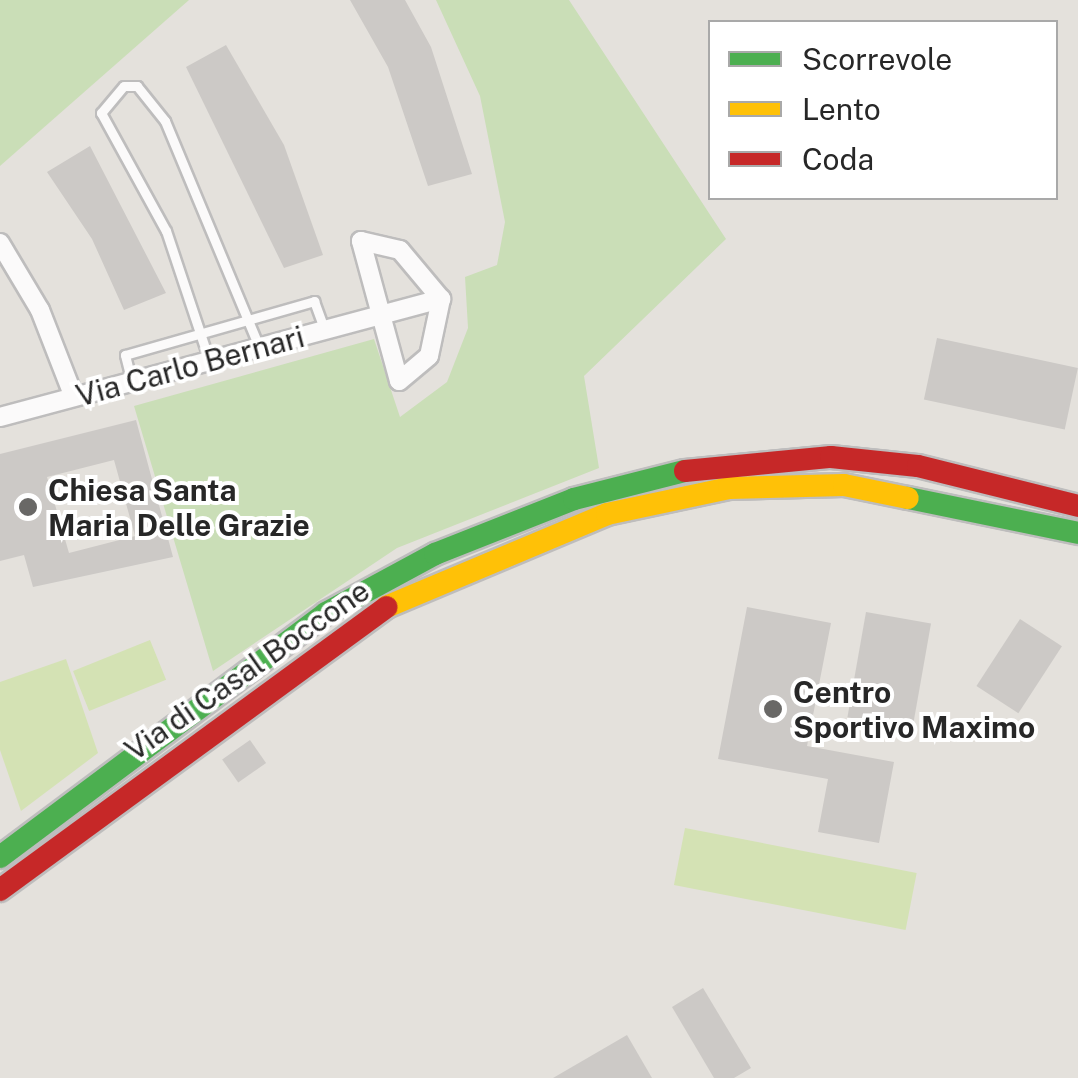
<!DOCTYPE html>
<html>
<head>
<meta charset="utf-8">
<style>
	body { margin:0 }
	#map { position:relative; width:1078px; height:1078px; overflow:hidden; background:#e4e1dc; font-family:"Public Sans",sans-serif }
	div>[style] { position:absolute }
	.green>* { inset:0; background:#cadeb7 }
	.pitch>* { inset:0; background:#d4e2b4; transform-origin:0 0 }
	.building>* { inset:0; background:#ccc9c6; transform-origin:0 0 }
	.roads { filter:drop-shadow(2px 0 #bebdbd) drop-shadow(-2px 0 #bebdbd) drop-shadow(0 2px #bebdbd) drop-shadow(0 -2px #bebdbd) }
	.lane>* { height:9px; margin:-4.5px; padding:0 4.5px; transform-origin:4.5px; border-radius:4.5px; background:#fbfafa }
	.street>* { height:18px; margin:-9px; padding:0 9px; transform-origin:9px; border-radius:9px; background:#fbfafa }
	.fast>* { height:22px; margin:-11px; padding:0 11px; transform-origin:11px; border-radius:11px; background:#4caf50 }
	.slow>* { height:22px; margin:-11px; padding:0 11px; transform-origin:11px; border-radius:11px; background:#ffc107 }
	.jam>* { height:22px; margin:-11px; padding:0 11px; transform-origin:11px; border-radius:11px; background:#c62828 }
	.dots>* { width:28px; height:28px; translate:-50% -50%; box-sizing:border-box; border:5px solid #fff; border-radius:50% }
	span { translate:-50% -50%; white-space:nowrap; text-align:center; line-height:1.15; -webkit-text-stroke:8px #fff; paint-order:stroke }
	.street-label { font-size:30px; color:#272727 }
	.poi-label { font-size:30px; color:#272727; font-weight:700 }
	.left { translate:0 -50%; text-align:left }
	.legend { position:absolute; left:708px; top:20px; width:350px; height:180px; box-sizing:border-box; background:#fff; border:2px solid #a9a9a9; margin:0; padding:12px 18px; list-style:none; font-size:30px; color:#272727 }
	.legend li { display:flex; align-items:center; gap:20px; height:50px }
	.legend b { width:50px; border:2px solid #a9a9a9 }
</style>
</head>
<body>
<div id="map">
	<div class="green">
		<i style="clip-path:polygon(0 0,189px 0,0 166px)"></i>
		<i style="clip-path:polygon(436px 0,569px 0,726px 239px,584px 376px,599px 468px,397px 548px,213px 671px,134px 406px,374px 339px,400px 417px,447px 382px,468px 328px,465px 277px,497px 265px,505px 222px,480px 96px)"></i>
	</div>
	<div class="pitch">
		<i style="left:150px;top:640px;width:43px;height:83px;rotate:68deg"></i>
		<i style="clip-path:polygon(66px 659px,98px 753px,21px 811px,0 750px,0 682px)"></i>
		<i style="left:685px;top:828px;width:236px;height:58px;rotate:11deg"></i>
	</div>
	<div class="building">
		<i style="clip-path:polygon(350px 0,405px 0,431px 47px,472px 174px,428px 186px,388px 67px)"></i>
		<i style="clip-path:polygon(226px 45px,284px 145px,323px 255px,284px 268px,186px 67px)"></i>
		<i style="clip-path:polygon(90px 146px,166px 293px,124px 310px,92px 239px,47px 172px)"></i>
		<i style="left:937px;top:338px;width:144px;height:63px;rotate:12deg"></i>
		<i style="clip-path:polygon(evenodd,136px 420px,173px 557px,33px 587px,24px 555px,0 561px,0 454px,136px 420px,114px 460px,135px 536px,69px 553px,47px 477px,114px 460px)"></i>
		<i style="clip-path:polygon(747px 607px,831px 623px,807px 746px,894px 762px,879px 843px,818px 832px,828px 779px,718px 759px)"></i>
		<i style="left:866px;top:612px;width:66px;height:107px;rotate:10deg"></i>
		<i style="left:1020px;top:619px;width:50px;height:80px;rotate:33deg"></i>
		<i style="left:250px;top:740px;width:28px;height:34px;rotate:55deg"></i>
		<i style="clip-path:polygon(703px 988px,751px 1068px,734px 1078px,714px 1078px,672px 1007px)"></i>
		<i style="clip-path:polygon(627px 1035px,652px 1078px,553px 1078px)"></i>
	</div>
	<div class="roads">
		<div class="lane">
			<i style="left:209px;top:360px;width:136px;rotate:-108.4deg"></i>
			<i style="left:166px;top:231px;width:135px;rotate:-118.8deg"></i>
			<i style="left:101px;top:113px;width:35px;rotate:-50deg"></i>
			<i style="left:124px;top:86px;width:13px"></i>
			<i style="left:137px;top:86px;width:45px;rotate:51.3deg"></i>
			<i style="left:165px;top:121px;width:247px;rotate:67.4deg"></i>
			<i style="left:132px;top:383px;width:29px;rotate:-104deg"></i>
			<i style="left:125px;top:355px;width:197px;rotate:-15.9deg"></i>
			<i style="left:314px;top:301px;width:32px;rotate:70deg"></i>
		</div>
		<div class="street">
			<i style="left:361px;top:241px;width:40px;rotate:13deg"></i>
			<i style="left:400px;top:250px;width:64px;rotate:50.1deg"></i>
			<i style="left:441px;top:299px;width:58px;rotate:101.9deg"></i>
			<i style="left:429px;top:356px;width:39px;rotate:140deg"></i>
			<i style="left:399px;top:381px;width:145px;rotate:-105.2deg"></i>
			<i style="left:0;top:243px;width:78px;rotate:59.2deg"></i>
			<i style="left:40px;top:310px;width:93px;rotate:68.7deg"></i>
			<i style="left:0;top:417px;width:457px;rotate:-15deg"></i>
		</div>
		<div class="fast">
			<i style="left:908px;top:498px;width:174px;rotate:11.6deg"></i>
			<i style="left:0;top:857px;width:407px;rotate:-36.8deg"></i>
			<i style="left:326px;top:613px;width:124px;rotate:-28.4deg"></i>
			<i style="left:435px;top:554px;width:149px;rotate:-21.6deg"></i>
			<i style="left:574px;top:499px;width:114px;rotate:-14.2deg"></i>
		</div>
		<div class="slow">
			<i style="left:386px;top:607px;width:240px;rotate:-22.8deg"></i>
			<i style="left:607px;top:514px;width:125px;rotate:-12deg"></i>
			<i style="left:729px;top:488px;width:115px;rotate:-1.5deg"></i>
			<i style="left:844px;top:485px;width:65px;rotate:11.5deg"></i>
		</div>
		<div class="jam">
			<i style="left:685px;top:471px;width:147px;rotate:-5.5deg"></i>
			<i style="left:831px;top:457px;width:87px;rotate:5.9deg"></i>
			<i style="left:918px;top:466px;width:165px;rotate:14deg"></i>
			<i style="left:0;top:890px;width:479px;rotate:-36.2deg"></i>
		</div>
	</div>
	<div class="dots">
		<i style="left:28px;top:507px;background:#696866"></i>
		<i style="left:773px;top:709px;background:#696866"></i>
	</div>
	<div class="street-label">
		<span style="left:190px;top:366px;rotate:-15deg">Via Carlo Bernari</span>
		<span style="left:247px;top:670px;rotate:-35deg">Via di Casal Boccone</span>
	</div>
	<div class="poi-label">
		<span class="left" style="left:48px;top:507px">Chiesa Santa<br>Maria Delle Grazie</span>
		<span class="left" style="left:793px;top:709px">Centro<br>Sportivo Maximo</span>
	</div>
	<ul class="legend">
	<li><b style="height:12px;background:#4caf50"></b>Scorrevole</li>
	<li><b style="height:12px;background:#ffc107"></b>Lento</li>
	<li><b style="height:12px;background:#c62828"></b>Coda</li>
	</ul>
</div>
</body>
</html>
